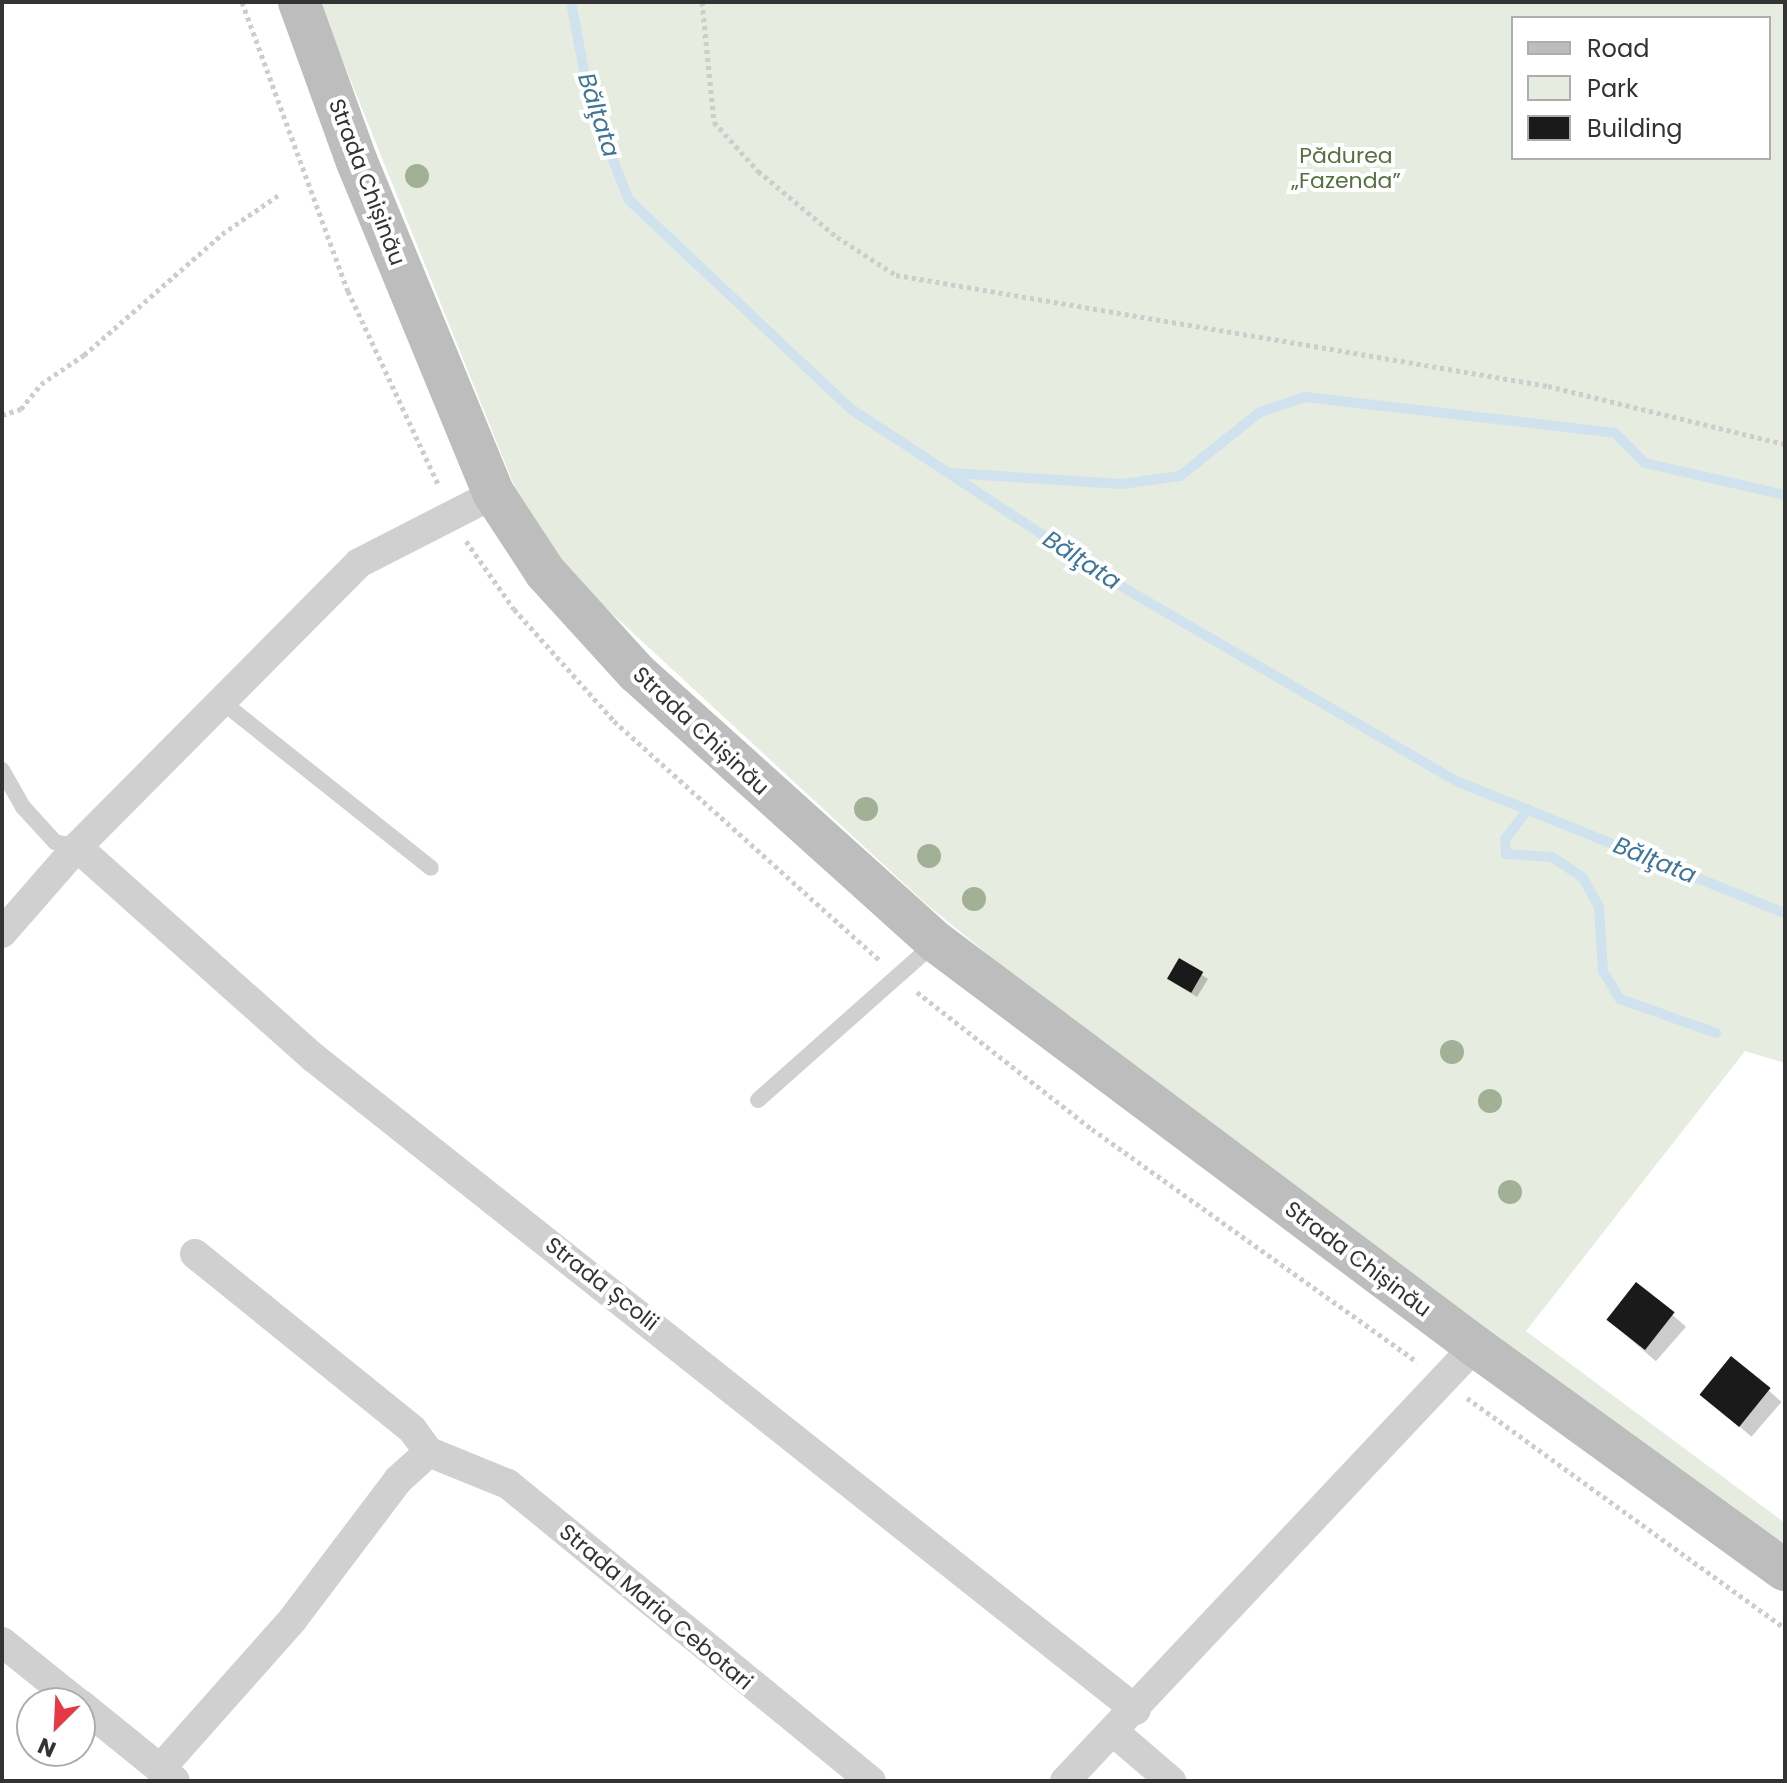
<!DOCTYPE html>
<html>
<head>
<meta charset="utf-8">
<style>
	body { margin:0 }
	#map { position:relative; width:1787px; height:1783px; overflow:hidden; background:#fff; font-family:Poppins,sans-serif }
	div>[style] { position:absolute }
	.green>* { inset:0; background:#e6ecdf }
	.shadow>* { inset:0; background:#0003; transform-origin:0 0 }
	.stream>* { height:10px; margin:-5px; padding:0 5px; transform-origin:5px; border-radius:5px; background:#cfe2ee }
	.building>* { inset:0; background:#1a1a1a; transform-origin:0 0 }
	.path>* { height:5px; margin-top:-2.5px; transform-origin:0; background:repeating-linear-gradient(90deg,#cdcdcd 0 4px,transparent 0 8px) }
	.lane>* { height:16px; margin:-8px; padding:0 8px; transform-origin:8px; border-radius:8px; background:#d0d0d0 }
	.street>* { height:30px; margin:-15px; padding:0 15px; transform-origin:15px; border-radius:15px; background:#d0d0d0 }
	.secondary>* { height:42px; margin:-21px; padding:0 21px; transform-origin:21px; border-radius:21px; background:#bdbdbd }
	.trees>* { width:24px; height:24px; margin:-12px; border-radius:50%; background:#a2b095 }
	span { translate:-50% -50%; white-space:nowrap; text-align:center; line-height:1.15; -webkit-text-stroke:8px #fff; paint-order:stroke }
	.park-label { font-size:22px; color:#56703f }
	.street-label { font-size:22px; color:#333 }
	.water-label { font-size:24px; color:#3f7597; font-style:italic }
	.frame { position:absolute; inset:0; border:4px solid #333; pointer-events:none }
	.legend { position:absolute; left:1511px; top:16px; width:260px; height:144px; box-sizing:border-box; background:#fff; border:2px solid #adadad; margin:0; padding:10px 14px; list-style:none; font-size:24px; color:#333 }
	.legend li { display:flex; align-items:center; gap:16px; height:40px }
	.legend b { width:40px; border:2px solid #adadad }
	.north { position:absolute; left:16px; top:1687px; width:80px; height:80px; box-sizing:border-box; background:#fff; border:2px solid #adadad; border-radius:50%; rotate:204deg; font-size:22px; font-weight:700; line-height:32px; text-align:center; color:#333 }
	.north::after { content:''; display:block; margin:auto; width:28px; height:36px; background:#e63946; clip-path:polygon(50% 0,100% 100%,50% 72%,0 100%) }
</style>
</head>
<body>
<div id="map">
	<div class="green">
		<i style="clip-path:polygon(evenodd,319px 2px,1785px 2px,1785px 1063px,1745px 1051px,1526px 1331px,1785px 1523px,1785px 1546px,1115px 1059px,924px 902px,580px 584px,524px 510px,319px 2px,1513px 18px,1769px 18px,1769px 158px,1513px 158px,1513px 18px)"></i>
	</div>
	<div class="shadow">
		<i style="clip-path:polygon(1179px 960px,1208px 979px,1197px 997px,1174px 983px)"></i>
		<i style="left:1637px;top:1284px;width:65px;height:46px;rotate:41deg"></i>
		<i style="left:1731px;top:1358px;width:67px;height:46px;rotate:41deg"></i>
	</div>
	<div class="stream">
		<i style="left:571px;top:2px;width:103px;rotate:79.3deg"></i>
		<i style="left:590px;top:103px;width:105px;rotate:68.1deg"></i>
		<i style="left:629px;top:200px;width:305px;rotate:43.3deg"></i>
		<i style="left:851px;top:409px;width:315px;rotate:33.3deg"></i>
		<i style="left:1114px;top:582px;width:396px;rotate:30.2deg"></i>
		<i style="left:1456px;top:781px;width:354px;rotate:21.9deg"></i>
		<i style="left:951px;top:473px;width:171px;rotate:3.7deg"></i>
		<i style="left:1122px;top:484px;width:59px;rotate:-7.9deg"></i>
		<i style="left:1180px;top:476px;width:102px;rotate:-38.7deg"></i>
		<i style="left:1260px;top:412px;width:47px;rotate:-18.4deg"></i>
		<i style="left:1305px;top:397px;width:312px;rotate:6.6deg"></i>
		<i style="left:1615px;top:433px;width:42px;rotate:45deg"></i>
		<i style="left:1645px;top:463px;width:144px;rotate:12.9deg"></i>
		<i style="left:1528px;top:809px;width:38px;rotate:127deg"></i>
		<i style="left:1505px;top:839px;width:15px;rotate:86deg"></i>
		<i style="left:1506px;top:854px;width:46px;rotate:3.7deg"></i>
		<i style="left:1552px;top:857px;width:37px;rotate:34deg"></i>
		<i style="left:1583px;top:878px;width:33px;rotate:61deg"></i>
		<i style="left:1599px;top:907px;width:64px;rotate:86.4deg"></i>
		<i style="left:1603px;top:971px;width:33px;rotate:59deg"></i>
		<i style="left:1620px;top:999px;width:102px;rotate:19.5deg"></i>
	</div>
	<div class="building">
		<i style="left:1179px;top:958px;width:28px;height:24px;rotate:30deg"></i>
		<i style="left:1636px;top:1282px;width:49px;height:48px;rotate:38deg"></i>
		<i style="left:1731px;top:1356px;width:51px;height:50px;rotate:39deg"></i>
	</div>
	<div class="path">
		<i style="left:242px;top:2px;width:308px;rotate:69.9deg"></i>
		<i style="left:348px;top:291px;width:215px;rotate:65deg"></i>
		<i style="left:702px;top:2px;width:121px;rotate:84.3deg"></i>
		<i style="left:714px;top:122px;width:66px;rotate:48.1deg"></i>
		<i style="left:758px;top:171px;width:103px;rotate:39.9deg"></i>
		<i style="left:837px;top:237px;width:70px;rotate:32.8deg"></i>
		<i style="left:896px;top:275px;width:661px;rotate:9.66deg"></i>
		<i style="left:1548px;top:386px;width:244px;rotate:13.8deg"></i>
		<i style="left:2px;top:415px;width:20px;rotate:-18deg"></i>
		<i style="left:21px;top:409px;width:32px;rotate:-51deg"></i>
		<i style="left:41px;top:384px;width:52px;rotate:-34deg"></i>
		<i style="left:84px;top:355px;width:184px;rotate:-41.2deg"></i>
		<i style="left:222px;top:234px;width:70px;rotate:-34.6deg"></i>
		<i style="left:466px;top:541px;width:83px;rotate:54.8deg"></i>
		<i style="left:514px;top:609px;width:150px;rotate:48.2deg"></i>
		<i style="left:614px;top:721px;width:357px;rotate:42deg"></i>
		<i style="left:917px;top:992px;width:222px;rotate:38.1deg"></i>
		<i style="left:1092px;top:1129px;width:400px;rotate:35.6deg"></i>
		<i style="left:1467px;top:1398px;width:392px;rotate:35.9deg"></i>
	</div>
	<div class="lane">
		<i style="left:221px;top:701px;width:268px;rotate:38.5deg"></i>
		<i style="left:2px;top:770px;width:43px;rotate:60.4deg"></i>
		<i style="left:23px;top:807px;width:47px;rotate:47.6deg"></i>
		<i style="left:55px;top:842px;width:23px;rotate:13deg"></i>
		<i style="left:758px;top:1100px;width:237px;rotate:-41.6deg"></i>
	</div>
	<div class="street">
		<i style="left:77px;top:847px;width:317px;rotate:41.7deg"></i>
		<i style="left:314px;top:1058px;width:1049px;rotate:38.42deg"></i>
		<i style="left:2px;top:933px;width:114px;rotate:-48.9deg"></i>
		<i style="left:77px;top:847px;width:400px;rotate:-45.2deg"></i>
		<i style="left:359px;top:563px;width:152px;rotate:-27.1deg"></i>
		<i style="left:195px;top:1254px;width:279px;rotate:38.9deg"></i>
		<i style="left:412px;top:1429px;width:29px;rotate:54deg"></i>
		<i style="left:429px;top:1452px;width:85px;rotate:22.1deg"></i>
		<i style="left:508px;top:1484px;width:469px;rotate:39.3deg"></i>
		<i style="left:2px;top:1642px;width:97px;rotate:38.8deg"></i>
		<i style="left:80px;top:1704px;width:122px;rotate:39deg"></i>
		<i style="left:1115px;top:1733px;width:74px;rotate:40.6deg"></i>
		<i style="left:160px;top:1769px;width:200px;rotate:-48.4deg"></i>
		<i style="left:293px;top:1619px;width:174px;rotate:-52.9deg"></i>
		<i style="left:398px;top:1480px;width:42px;rotate:-42.1deg"></i>
		<i style="left:1065px;top:1781px;width:598px;rotate:-46.69deg"></i>
	</div>
	<div class="secondary">
		<i style="left:299px;top:2px;width:170px;rotate:70.1deg"></i>
		<i style="left:357px;top:162px;width:359px;rotate:67.6deg"></i>
		<i style="left:494px;top:494px;width:93px;rotate:56.8deg"></i>
		<i style="left:545px;top:572px;width:137px;rotate:47.7deg"></i>
		<i style="left:637px;top:673px;width:402px;rotate:42deg"></i>
		<i style="left:936px;top:942px;width:674px;rotate:36.85deg"></i>
		<i style="left:1475px;top:1346px;width:382px;rotate:35.9deg"></i>
	</div>
	<div class="trees">
		<i style="left:417px;top:176px"></i>
		<i style="left:866px;top:809px"></i>
		<i style="left:929px;top:856px"></i>
		<i style="left:974px;top:899px"></i>
		<i style="left:1452px;top:1052px"></i>
		<i style="left:1490px;top:1101px"></i>
		<i style="left:1510px;top:1192px"></i>
	</div>
	<div class="park-label">
		<span style="left:1346px;top:168px">Pădurea<br>„Fazenda”</span>
	</div>
	<div class="street-label">
		<span style="left:367px;top:182px;rotate:69deg">Strada Chișinău</span>
		<span style="left:701px;top:731px;rotate:43deg">Strada Chișinău</span>
		<span style="left:1358px;top:1259px;rotate:37deg">Strada Chișinău</span>
		<span style="left:602px;top:1284px;rotate:38deg">Strada Școlii</span>
		<span style="left:656px;top:1607px;rotate:40deg">Strada Maria Cebotari</span>
	</div>
	<div class="water-label">
		<span style="left:599px;top:115px;rotate:72deg">Bălţata</span>
		<span style="left:1082px;top:560px;rotate:33deg">Bălţata</span>
		<span style="left:1655px;top:860px;rotate:22deg">Bălţata</span>
	</div>
	<div class="frame"></div>
	<ul class="legend">
	<li><b style="height:10px;background:#bdbdbd"></b>Road</li>
	<li><b style="height:22px;background:#e6ecdf"></b>Park</li>
	<li><b style="height:22px;background:#1a1a1a"></b>Building</li>
	</ul>
	<div class="north">N</div>
</div>
</body>
</html>
